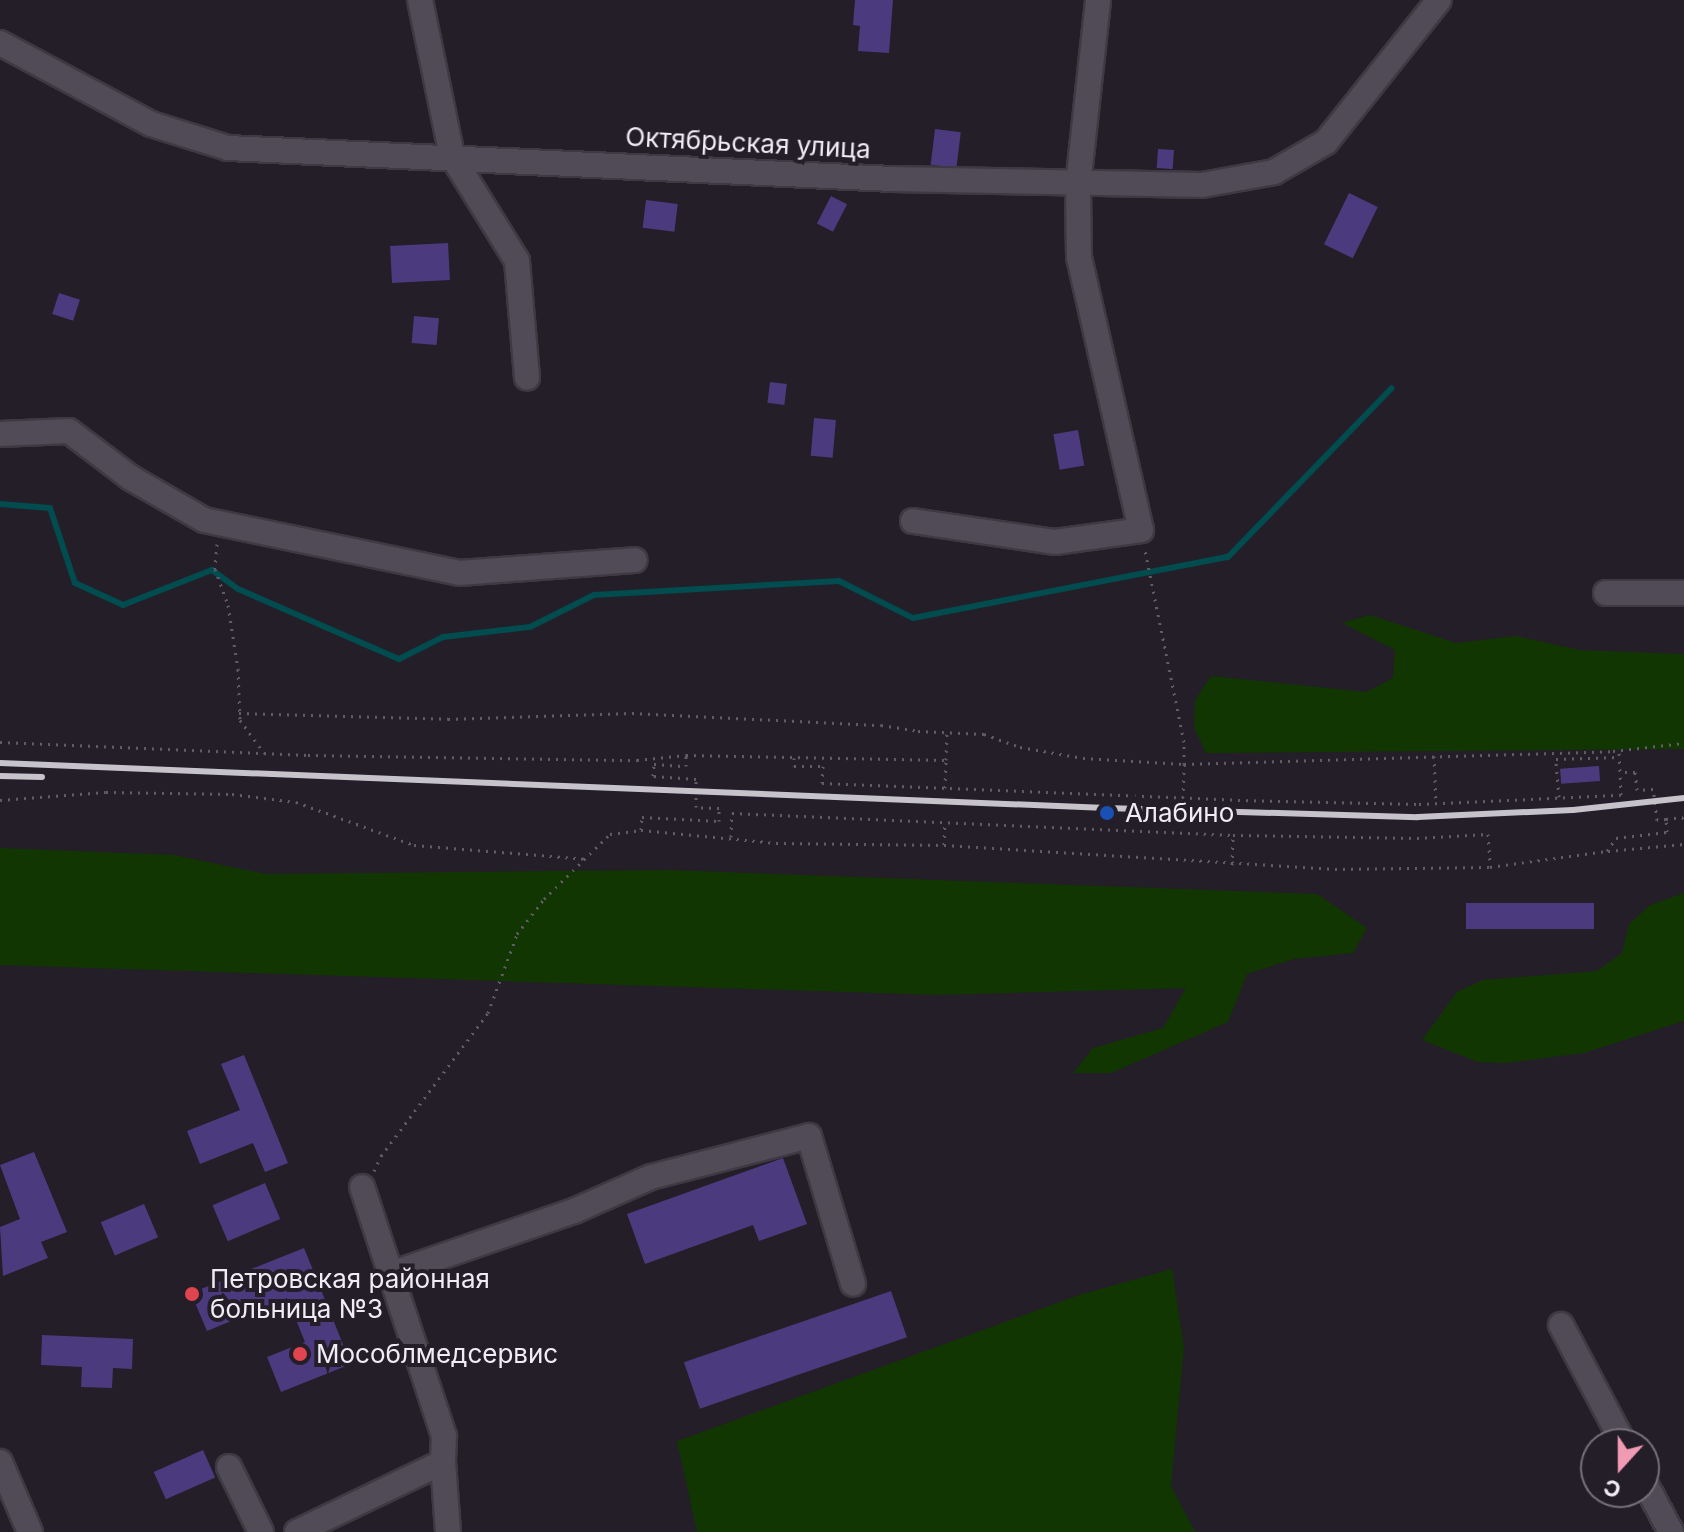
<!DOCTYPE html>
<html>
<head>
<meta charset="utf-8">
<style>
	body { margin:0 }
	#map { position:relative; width:1684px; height:1532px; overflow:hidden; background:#231e28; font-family:Inter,sans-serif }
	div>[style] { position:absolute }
	.green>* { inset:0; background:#123602 }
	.stream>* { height:6px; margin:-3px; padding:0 3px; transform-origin:3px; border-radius:3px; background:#004c4e }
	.building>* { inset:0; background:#4b3b7e; transform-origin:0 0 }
	.path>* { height:3px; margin-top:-1.5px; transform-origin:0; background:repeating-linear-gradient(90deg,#615c65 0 2px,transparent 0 8px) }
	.roads { filter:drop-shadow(2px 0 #3e3a43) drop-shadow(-2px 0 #3e3a43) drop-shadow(0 2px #3e3a43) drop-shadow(0 -2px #3e3a43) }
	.minor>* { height:24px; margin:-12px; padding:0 12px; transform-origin:12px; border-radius:12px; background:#504b56 }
	.rail>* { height:6px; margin:-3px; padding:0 3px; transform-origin:3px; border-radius:3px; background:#c7c3cb }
	.dots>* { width:22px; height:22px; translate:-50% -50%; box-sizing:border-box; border:4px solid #231e28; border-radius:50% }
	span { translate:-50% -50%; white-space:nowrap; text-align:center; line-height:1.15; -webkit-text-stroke:8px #231e28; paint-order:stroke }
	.street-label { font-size:26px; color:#efecf3 }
	.poi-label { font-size:26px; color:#efecf3 }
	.left { translate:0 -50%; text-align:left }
	.north { position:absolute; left:1580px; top:1428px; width:80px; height:80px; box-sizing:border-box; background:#231e28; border:2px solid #757079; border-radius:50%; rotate:201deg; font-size:22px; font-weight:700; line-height:32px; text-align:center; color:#efecf3 }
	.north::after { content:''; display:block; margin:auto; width:28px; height:36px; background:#f09ab4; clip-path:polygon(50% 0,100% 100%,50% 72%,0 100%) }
</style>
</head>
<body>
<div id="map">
	<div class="green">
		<i style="clip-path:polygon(1370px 615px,1456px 643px,1516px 636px,1580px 650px,1684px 654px,1684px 749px,1206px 753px,1194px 728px,1195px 700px,1211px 676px,1366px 692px,1393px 678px,1395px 650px,1342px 623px)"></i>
		<i style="clip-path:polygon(0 848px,174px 855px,266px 874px,667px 870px,1317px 894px,1367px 928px,1353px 953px,1294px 959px,1247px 974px,1228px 1022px,1111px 1073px,1073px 1073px,1093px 1048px,1163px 1028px,1186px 988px,939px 995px,0 965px)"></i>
		<i style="clip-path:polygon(1684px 893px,1684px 1021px,1584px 1053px,1506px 1063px,1478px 1062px,1422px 1040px,1457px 992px,1483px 980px,1597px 971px,1622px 953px,1629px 924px,1650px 905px)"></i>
		<i style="clip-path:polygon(1172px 1269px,1184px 1347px,1171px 1486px,1195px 1532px,697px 1532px,677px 1441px,1079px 1295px)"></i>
	</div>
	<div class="stream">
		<i style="left:0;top:504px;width:50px;rotate:4.6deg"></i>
		<i style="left:50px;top:508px;width:79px;rotate:71.6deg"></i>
		<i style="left:75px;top:583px;width:53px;rotate:24.6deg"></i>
		<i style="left:123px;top:605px;width:96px;rotate:-21.5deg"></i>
		<i style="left:212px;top:570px;width:32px;rotate:36deg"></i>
		<i style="left:238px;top:589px;width:176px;rotate:23.5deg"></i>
		<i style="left:399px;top:659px;width:49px;rotate:-26.6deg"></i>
		<i style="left:443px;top:637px;width:88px;rotate:-6.6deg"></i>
		<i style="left:530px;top:627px;width:72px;rotate:-26.6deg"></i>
		<i style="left:594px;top:595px;width:245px;rotate:-3.3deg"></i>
		<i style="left:839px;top:581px;width:83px;rotate:26.6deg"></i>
		<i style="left:913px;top:618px;width:321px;rotate:-11deg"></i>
		<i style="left:1228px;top:557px;width:235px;rotate:-45.9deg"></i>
	</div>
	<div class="building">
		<i style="clip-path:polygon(855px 0,893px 0,889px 53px,858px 51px,860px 26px,853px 25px)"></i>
		<i style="left:935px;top:129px;width:26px;height:36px;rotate:7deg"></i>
		<i style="left:1158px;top:149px;width:16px;height:19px;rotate:4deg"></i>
		<i style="left:1349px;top:193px;width:32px;height:57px;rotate:26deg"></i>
		<i style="left:831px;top:196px;width:18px;height:31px;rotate:27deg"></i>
		<i style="left:646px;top:200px;width:32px;height:28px;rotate:7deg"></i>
		<i style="left:448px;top:243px;width:37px;height:58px;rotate:87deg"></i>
		<i style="left:59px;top:293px;width:22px;height:22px;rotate:18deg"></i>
		<i style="left:414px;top:316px;width:25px;height:27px;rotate:5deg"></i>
		<i style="left:770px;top:382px;width:17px;height:21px;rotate:7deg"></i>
		<i style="left:814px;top:418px;width:22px;height:38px;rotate:5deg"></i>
		<i style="left:1078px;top:430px;width:36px;height:25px;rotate:80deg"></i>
		<i style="left:1599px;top:766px;width:15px;height:39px;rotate:86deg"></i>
		<i style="left:1594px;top:903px;width:26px;height:128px;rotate:90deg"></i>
		<i style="clip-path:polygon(244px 1055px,288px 1163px,265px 1172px,253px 1143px,200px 1164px,187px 1131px,240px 1110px,221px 1064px)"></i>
		<i style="clip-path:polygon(34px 1152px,67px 1232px,41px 1242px,48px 1258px,3px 1276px,0 1227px,20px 1219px,0 1165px)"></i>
		<i style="clip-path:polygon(783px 1158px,807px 1224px,759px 1241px,753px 1225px,645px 1264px,627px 1214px)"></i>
		<i style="left:265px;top:1183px;width:39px;height:57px;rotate:67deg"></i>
		<i style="left:144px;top:1204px;width:36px;height:47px;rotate:67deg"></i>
		<i style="clip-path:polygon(304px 1248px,351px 1364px,281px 1392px,267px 1357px,305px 1342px,287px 1298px,207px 1331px,191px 1293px)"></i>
		<i style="left:891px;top:1291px;width:49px;height:219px;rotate:71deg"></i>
		<i style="clip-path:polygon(42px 1335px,133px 1339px,132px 1369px,113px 1368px,112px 1388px,81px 1387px,82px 1367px,41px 1365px)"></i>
		<i style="left:203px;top:1450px;width:30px;height:54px;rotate:66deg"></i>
	</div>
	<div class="path">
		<i style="left:217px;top:544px;width:25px;rotate:95deg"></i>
		<i style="left:215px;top:569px;width:38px;rotate:70deg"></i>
		<i style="left:228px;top:605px;width:65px;rotate:81.1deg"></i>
		<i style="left:238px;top:669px;width:51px;rotate:87.8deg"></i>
		<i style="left:240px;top:720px;width:41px;rotate:54deg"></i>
		<i style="left:239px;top:713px;width:209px;rotate:1.6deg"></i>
		<i style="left:448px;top:719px;width:184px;rotate:-1.9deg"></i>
		<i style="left:632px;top:713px;width:249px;rotate:2.8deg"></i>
		<i style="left:881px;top:725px;width:37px;rotate:9deg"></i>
		<i style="left:918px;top:731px;width:66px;rotate:2.6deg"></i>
		<i style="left:984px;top:734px;width:38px;rotate:20deg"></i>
		<i style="left:1020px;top:747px;width:64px;rotate:9.9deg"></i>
		<i style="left:1083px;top:758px;width:101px;rotate:3.4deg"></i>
		<i style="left:1184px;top:764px;width:22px;rotate:-90deg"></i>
		<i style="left:1184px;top:742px;width:196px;rotate:-101.5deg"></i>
		<i style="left:0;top:742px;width:308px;rotate:2.4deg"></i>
		<i style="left:308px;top:755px;width:329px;rotate:0.9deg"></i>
		<i style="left:637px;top:760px;width:49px;rotate:-5.8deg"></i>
		<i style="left:1434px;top:756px;width:47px;rotate:87.6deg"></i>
		<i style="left:794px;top:758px;width:8px;rotate:90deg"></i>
		<i style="left:794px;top:766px;width:29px"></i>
		<i style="left:823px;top:766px;width:17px;rotate:93deg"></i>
		<i style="left:822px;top:783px;width:416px;rotate:2.3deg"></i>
		<i style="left:1238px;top:800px;width:181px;rotate:1.3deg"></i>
		<i style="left:1419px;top:804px;width:202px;rotate:-2.6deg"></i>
		<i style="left:1621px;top:795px;width:44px;rotate:-92.6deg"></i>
		<i style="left:945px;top:788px;width:28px;rotate:-88deg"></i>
		<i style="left:1559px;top:797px;width:38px;rotate:-95deg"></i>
		<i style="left:1556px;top:759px;width:63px;rotate:-1.8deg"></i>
		<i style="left:1183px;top:798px;width:34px;rotate:-88deg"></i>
		<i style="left:1184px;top:764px;width:429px;rotate:-1.7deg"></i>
		<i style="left:1613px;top:751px;width:71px;rotate:-6.4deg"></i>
		<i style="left:0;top:800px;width:106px;rotate:-4.3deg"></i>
		<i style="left:106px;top:792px;width:126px;rotate:0.9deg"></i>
		<i style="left:232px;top:794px;width:64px;rotate:7.1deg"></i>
		<i style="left:296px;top:802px;width:126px;rotate:20deg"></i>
		<i style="left:414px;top:845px;width:174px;rotate:4.6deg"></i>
		<i style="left:1666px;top:819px;width:17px;rotate:-7deg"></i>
		<i style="left:1683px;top:817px;width:7px;rotate:82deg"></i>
		<i style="left:641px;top:830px;width:136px;rotate:5.5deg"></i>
		<i style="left:776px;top:843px;width:168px;rotate:0.7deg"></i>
		<i style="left:944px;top:845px;width:392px;rotate:3.5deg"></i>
		<i style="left:1335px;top:869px;width:155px;rotate:-0.7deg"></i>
		<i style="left:1490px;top:867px;width:118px;rotate:-7.8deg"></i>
		<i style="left:1607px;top:851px;width:16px;rotate:-55deg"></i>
		<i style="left:1616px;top:838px;width:51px;rotate:-6.7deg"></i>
		<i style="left:1667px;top:832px;width:13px;rotate:-94deg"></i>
		<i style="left:1666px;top:819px;width:9px;rotate:174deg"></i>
		<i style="left:1657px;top:820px;width:31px;rotate:-97deg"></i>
		<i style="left:1653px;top:789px;width:16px;rotate:176deg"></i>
		<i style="left:1637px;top:790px;width:18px;rotate:-96deg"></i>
		<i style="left:1635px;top:772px;width:15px;rotate:180deg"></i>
		<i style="left:731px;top:837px;width:24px;rotate:-88deg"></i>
		<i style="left:732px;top:813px;width:501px;rotate:2.51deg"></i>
		<i style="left:1233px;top:835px;width:184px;rotate:0.9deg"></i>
		<i style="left:1417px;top:838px;width:71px;rotate:-3.2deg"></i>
		<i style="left:1488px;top:834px;width:32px;rotate:86deg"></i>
		<i style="left:944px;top:845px;width:23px;rotate:-88deg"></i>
		<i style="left:1608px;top:851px;width:76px;rotate:-5.3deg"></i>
		<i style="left:1232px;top:865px;width:30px;rotate:-88deg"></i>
		<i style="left:374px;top:1171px;width:17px;rotate:-65deg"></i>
		<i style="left:381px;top:1156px;width:179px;rotate:-53.2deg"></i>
		<i style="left:488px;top:1013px;width:84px;rotate:-69.8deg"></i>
		<i style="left:517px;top:934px;width:44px;rotate:-52.4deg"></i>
		<i style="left:544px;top:899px;width:93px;rotate:-44.6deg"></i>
		<i style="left:610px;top:834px;width:31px;rotate:-7deg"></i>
		<i style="left:641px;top:830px;width:13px;rotate:-86deg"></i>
		<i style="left:642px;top:817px;width:77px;rotate:3deg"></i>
		<i style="left:719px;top:821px;width:13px;rotate:-90deg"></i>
		<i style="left:719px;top:808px;width:23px;rotate:-178deg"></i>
		<i style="left:696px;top:807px;width:28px;rotate:-90deg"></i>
		<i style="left:696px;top:779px;width:43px;rotate:-176deg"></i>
		<i style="left:653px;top:776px;width:12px;rotate:-85deg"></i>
		<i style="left:654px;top:764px;width:32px;rotate:4deg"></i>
		<i style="left:686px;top:766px;width:11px;rotate:-90deg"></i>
		<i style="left:686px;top:755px;width:260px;rotate:1.1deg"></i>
		<i style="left:946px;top:760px;width:28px;rotate:-88deg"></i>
	</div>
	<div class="roads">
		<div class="minor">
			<i style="left:420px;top:0;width:159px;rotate:78.4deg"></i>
			<i style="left:452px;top:156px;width:123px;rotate:58.2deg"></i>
			<i style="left:517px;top:261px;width:117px;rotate:85.1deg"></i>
			<i style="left:0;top:43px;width:171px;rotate:28.2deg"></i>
			<i style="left:151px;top:124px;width:81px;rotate:17.3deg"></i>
			<i style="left:228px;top:148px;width:665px;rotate:2.67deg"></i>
			<i style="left:892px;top:179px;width:310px;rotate:1.1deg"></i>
			<i style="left:1202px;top:185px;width:73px;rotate:-10.2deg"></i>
			<i style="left:1274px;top:172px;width:60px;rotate:-30deg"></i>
			<i style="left:1326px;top:142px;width:181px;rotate:-51.5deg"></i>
			<i style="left:0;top:434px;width:69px;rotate:-2.5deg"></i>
			<i style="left:69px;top:431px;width:78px;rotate:37.2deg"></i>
			<i style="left:131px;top:478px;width:84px;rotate:29.9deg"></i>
			<i style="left:204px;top:520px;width:260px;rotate:11.7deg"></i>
			<i style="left:459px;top:573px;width:176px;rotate:-4.2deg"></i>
			<i style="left:913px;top:521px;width:144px;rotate:8.4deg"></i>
			<i style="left:1055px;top:542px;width:87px;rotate:-7.9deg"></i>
			<i style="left:1141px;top:530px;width:280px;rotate:-102.8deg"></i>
			<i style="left:1079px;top:257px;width:72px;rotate:-90.8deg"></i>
			<i style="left:1078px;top:185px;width:186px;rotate:-83.8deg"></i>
			<i style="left:1606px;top:593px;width:78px"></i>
			<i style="left:391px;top:1274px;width:194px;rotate:-19deg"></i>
			<i style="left:574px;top:1211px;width:84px;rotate:-23.8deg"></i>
			<i style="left:651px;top:1177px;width:163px;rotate:-14.5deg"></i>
			<i style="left:809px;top:1136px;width:154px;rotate:73.4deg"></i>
			<i style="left:1561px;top:1325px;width:135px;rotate:62.1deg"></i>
			<i style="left:0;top:1462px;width:76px;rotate:66.8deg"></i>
			<i style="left:443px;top:1462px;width:70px;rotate:85.9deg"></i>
			<i style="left:229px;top:1467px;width:72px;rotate:63.8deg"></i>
			<i style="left:1644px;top:1481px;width:58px;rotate:62.1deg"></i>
			<i style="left:297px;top:1532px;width:162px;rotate:-25.6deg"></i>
			<i style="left:443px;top:1462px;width:26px;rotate:-88deg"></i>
			<i style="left:444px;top:1436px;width:262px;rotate:-108.2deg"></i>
		</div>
	</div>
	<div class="rail">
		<i style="left:0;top:763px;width:1107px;rotate:2.33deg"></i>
		<i style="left:1106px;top:808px;width:312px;rotate:1.7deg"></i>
		<i style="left:1418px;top:817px;width:155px;rotate:-2.6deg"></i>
		<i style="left:1573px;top:810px;width:112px;rotate:-6.2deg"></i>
		<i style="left:0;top:776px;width:42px;rotate:1.4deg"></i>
	</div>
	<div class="dots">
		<i style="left:1107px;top:813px;background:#1a4fb4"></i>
		<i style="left:192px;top:1294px;background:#e0444e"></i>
		<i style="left:300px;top:1354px;background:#e0444e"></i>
	</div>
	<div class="street-label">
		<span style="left:748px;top:143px;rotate:3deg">Октябрьская улица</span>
	</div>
	<div class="poi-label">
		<span class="left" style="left:1125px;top:813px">Алабино</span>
		<span class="left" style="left:210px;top:1294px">Петровская районная<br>больница №3</span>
		<span class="left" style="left:316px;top:1354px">Мособлмедсервис</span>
	</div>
	<div class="north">С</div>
</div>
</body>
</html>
